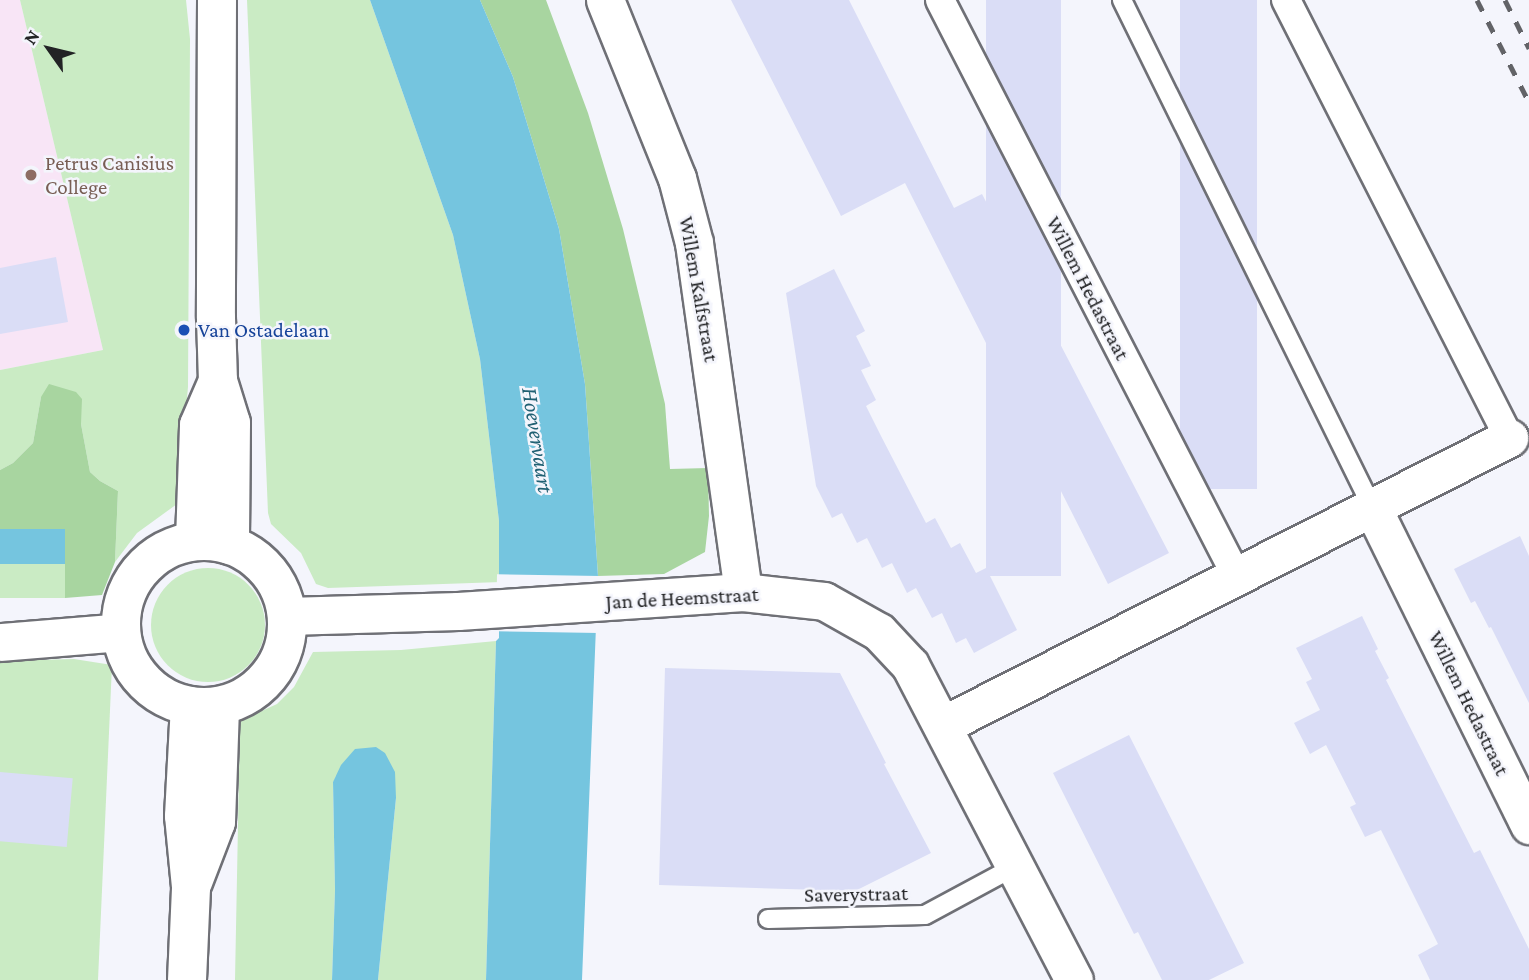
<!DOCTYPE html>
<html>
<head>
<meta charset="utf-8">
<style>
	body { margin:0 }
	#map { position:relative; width:1529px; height:980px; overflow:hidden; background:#f4f5fc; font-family:"Crimson Pro",serif }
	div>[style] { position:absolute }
	.education>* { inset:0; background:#f8e5f6 }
	.green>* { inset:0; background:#caebc4; transform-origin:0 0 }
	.round { border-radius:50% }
	.forest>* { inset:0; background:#a8d5a0 }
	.water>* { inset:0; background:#75c5df; transform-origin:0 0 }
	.pier>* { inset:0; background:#f4f5fc; transform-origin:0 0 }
	.building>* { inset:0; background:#daddf6; transform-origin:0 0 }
	.roads { filter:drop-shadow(2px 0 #6f7076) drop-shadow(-2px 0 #6f7076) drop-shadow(0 2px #6f7076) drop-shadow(0 -2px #6f7076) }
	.service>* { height:18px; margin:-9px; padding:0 9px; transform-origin:9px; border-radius:9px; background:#fff }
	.pedestrian>* { height:28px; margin:-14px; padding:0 14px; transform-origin:14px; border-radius:14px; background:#fff }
	.minor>* { height:37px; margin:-18.5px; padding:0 18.5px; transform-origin:18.5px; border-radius:18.5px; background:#fff }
	.tertiary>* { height:38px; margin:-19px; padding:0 19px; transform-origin:19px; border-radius:19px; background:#fff }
	.tertiary>.ring { margin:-19px; padding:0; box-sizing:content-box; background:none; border:38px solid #fff; border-radius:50% }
	.rail>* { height:5px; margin-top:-2.5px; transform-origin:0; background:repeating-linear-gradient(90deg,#626367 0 12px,transparent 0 24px) }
	.dots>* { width:19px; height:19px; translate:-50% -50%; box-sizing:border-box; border:4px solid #f4f5fc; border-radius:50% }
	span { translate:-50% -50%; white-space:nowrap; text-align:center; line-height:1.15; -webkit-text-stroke:5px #f4f5fc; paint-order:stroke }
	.education-label { font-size:21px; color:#785e54 }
	.left { translate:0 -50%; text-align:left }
	.street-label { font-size:21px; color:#222325 }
	.transit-label { font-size:21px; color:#164399 }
	.water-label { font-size:23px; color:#206073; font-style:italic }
	.north { position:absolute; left:14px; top:14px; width:70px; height:70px; -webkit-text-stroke:5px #f4f5fc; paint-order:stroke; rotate:304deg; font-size:19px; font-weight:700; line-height:28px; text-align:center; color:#222325 }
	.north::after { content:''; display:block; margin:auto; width:24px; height:32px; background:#222325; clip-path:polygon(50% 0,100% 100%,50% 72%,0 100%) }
</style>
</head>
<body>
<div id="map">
	<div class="education">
		<i style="clip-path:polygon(0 0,20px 0,103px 350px,0 370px)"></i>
	</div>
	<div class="green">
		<i style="clip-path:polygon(20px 0,186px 0,190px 39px,188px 387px,177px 504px,137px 533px,115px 562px,118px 491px,100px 481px,90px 472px,81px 424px,81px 398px,41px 397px,33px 443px,13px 463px,0 470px,0 370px,103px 350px)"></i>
		<i style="clip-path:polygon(247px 0,370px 0,453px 235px,480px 359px,499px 521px,501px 582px,328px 588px,316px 584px,301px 553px,271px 524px,268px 513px)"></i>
		<i style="left:65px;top:564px;width:34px;height:65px;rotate:90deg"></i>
		<i class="round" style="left:151px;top:568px;width:114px;height:114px"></i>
		<i style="clip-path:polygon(496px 641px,486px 980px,378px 980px,396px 798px,336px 776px,333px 783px,335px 890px,332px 980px,235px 980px,240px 721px,277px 704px,294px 687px,313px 652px,401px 650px)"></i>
		<i style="clip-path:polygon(74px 659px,112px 665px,98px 980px,0 980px,0 661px)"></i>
	</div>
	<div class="forest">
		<i style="clip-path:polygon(480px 0,546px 0,588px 113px,623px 229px,665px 404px,670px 469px,708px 468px,709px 516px,705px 552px,664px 574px,598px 576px,585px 384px,559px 229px,513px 77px)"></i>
		<i style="clip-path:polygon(49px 384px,76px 392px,82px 399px,81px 424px,90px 472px,100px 481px,118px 491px,115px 562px,102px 595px,65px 598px,65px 529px,0 532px,0 470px,13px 463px,33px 443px,41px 397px)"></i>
	</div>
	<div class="water">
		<i style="clip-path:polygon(370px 0,480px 0,513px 77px,559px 229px,585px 384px,598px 576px,582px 980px,486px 980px,496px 641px,499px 638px,499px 521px,480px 359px,453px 235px)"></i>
		<i style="left:65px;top:529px;width:35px;height:65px;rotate:90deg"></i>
		<i style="clip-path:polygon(376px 747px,385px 753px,395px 772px,396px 798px,378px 980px,332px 980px,335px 890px,333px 782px,341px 765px,355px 749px)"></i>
	</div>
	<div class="pier">
		<i style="left:600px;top:576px;width:57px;height:103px;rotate:91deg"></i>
	</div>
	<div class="building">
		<i style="clip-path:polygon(731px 0,849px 0,954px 208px,982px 194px,1169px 553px,1108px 584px,905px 183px,841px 216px)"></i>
		<i style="left:986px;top:0;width:75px;height:576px"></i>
		<i style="left:1180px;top:0;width:77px;height:489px"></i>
		<i style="clip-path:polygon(56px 257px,68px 322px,0 334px,0 268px)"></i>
		<i style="clip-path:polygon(834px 269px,865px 331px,856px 336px,871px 366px,861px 370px,876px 400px,866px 406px,881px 436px,926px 523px,935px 518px,951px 548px,960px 543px,976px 573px,986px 568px,1017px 630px,974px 653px,966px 638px,956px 643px,942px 613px,932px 618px,916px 588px,907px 593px,892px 563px,882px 568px,867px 538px,857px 543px,842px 513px,832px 518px,816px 486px,786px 293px)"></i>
		<i style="clip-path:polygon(1520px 536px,1529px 556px,1529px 703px,1491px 627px,1489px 628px,1475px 601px,1471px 603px,1454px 569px)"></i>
		<i style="clip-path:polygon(1362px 616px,1378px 649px,1375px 651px,1389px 678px,1386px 680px,1474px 853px,1480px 850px,1529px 949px,1529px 980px,1430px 980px,1418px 955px,1438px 944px,1381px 830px,1365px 837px,1350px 807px,1356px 804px,1326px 745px,1310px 754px,1294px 723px,1320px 710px,1306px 682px,1312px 679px,1296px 648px)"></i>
		<i style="clip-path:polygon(665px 668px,840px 673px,886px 763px,884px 764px,931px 853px,855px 891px,659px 885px)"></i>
		<i style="clip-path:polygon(1129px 735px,1244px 963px,1209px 980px,1162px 980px,1138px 932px,1134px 934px,1053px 773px)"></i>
		<i style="left:0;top:772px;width:73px;height:69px;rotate:5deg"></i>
	</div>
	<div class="roads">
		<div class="service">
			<i style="left:1122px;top:0;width:565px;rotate:63.75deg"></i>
			<i style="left:768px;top:919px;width:157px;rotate:-1.5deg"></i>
			<i style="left:925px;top:915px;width:103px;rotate:-28.3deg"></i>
		</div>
		<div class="pedestrian">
			<i style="left:940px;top:0;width:649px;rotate:62.76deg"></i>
			<i style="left:1286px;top:0;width:492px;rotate:63deg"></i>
		</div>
		<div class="minor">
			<i style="left:605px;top:0;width:192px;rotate:68deg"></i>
			<i style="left:677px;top:178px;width:67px;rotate:75.3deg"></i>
			<i style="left:694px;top:243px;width:352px;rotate:82deg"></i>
			<i style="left:1372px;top:507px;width:355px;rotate:63.7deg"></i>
			<i style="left:287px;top:616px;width:171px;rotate:-1.7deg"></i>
			<i style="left:458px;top:611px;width:286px;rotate:-3.8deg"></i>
			<i style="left:743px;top:592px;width:81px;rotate:6.3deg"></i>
			<i style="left:824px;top:601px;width:63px;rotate:29.4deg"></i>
			<i style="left:879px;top:632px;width:45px;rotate:46.8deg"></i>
			<i style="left:910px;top:665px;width:355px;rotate:62.5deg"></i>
			<i style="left:0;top:642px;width:121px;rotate:-4.7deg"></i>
			<i style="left:943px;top:725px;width:635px;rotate:-26.89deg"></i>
		</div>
		<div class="tertiary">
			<i style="left:217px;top:0;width:318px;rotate:90.2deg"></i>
			<i style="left:216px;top:318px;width:63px;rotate:88.2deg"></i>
			<i style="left:218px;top:381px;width:44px;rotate:72.8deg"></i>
			<i style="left:231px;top:423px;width:122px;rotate:90.5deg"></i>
			<i style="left:195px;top:541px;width:116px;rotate:-88deg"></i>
			<i style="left:199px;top:425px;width:48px;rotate:-66.6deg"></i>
			<i class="ring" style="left:121px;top:541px;width:128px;height:128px"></i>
			<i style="left:193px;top:882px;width:64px;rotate:-69deg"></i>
			<i style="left:216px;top:822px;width:116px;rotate:-88deg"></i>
			<i style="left:187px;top:980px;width:93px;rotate:-87.5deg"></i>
			<i style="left:191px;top:887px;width:71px;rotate:-95.6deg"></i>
			<i style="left:184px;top:816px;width:110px;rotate:-86.9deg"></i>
		</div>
	</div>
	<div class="rail">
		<i style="left:1477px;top:0;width:114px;rotate:63deg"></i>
		<i style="left:1505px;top:0;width:54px;rotate:63.4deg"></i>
	</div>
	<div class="dots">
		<i style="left:31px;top:175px;background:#8d6e63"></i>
		<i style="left:184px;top:330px;background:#1a4fb4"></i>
	</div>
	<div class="education-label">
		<span class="left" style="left:45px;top:175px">Petrus Canisius<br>College</span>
	</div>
	<div class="street-label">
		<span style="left:1088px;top:288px;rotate:63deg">Willem Hedastraat</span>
		<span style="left:699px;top:289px;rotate:80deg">Willem Kalfstraat</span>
		<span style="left:682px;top:598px;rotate:-3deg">Jan de Heemstraat</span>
		<span style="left:1469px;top:703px;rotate:64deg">Willem Hedastraat</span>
		<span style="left:856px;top:894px;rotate:-1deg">Saverystraat</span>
	</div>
	<div class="transit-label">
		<span class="left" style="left:198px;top:330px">Van Ostadelaan</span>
	</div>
	<div class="water-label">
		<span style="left:538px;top:440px;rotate:81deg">Hoevervaart</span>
	</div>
	<div class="north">N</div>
</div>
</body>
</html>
